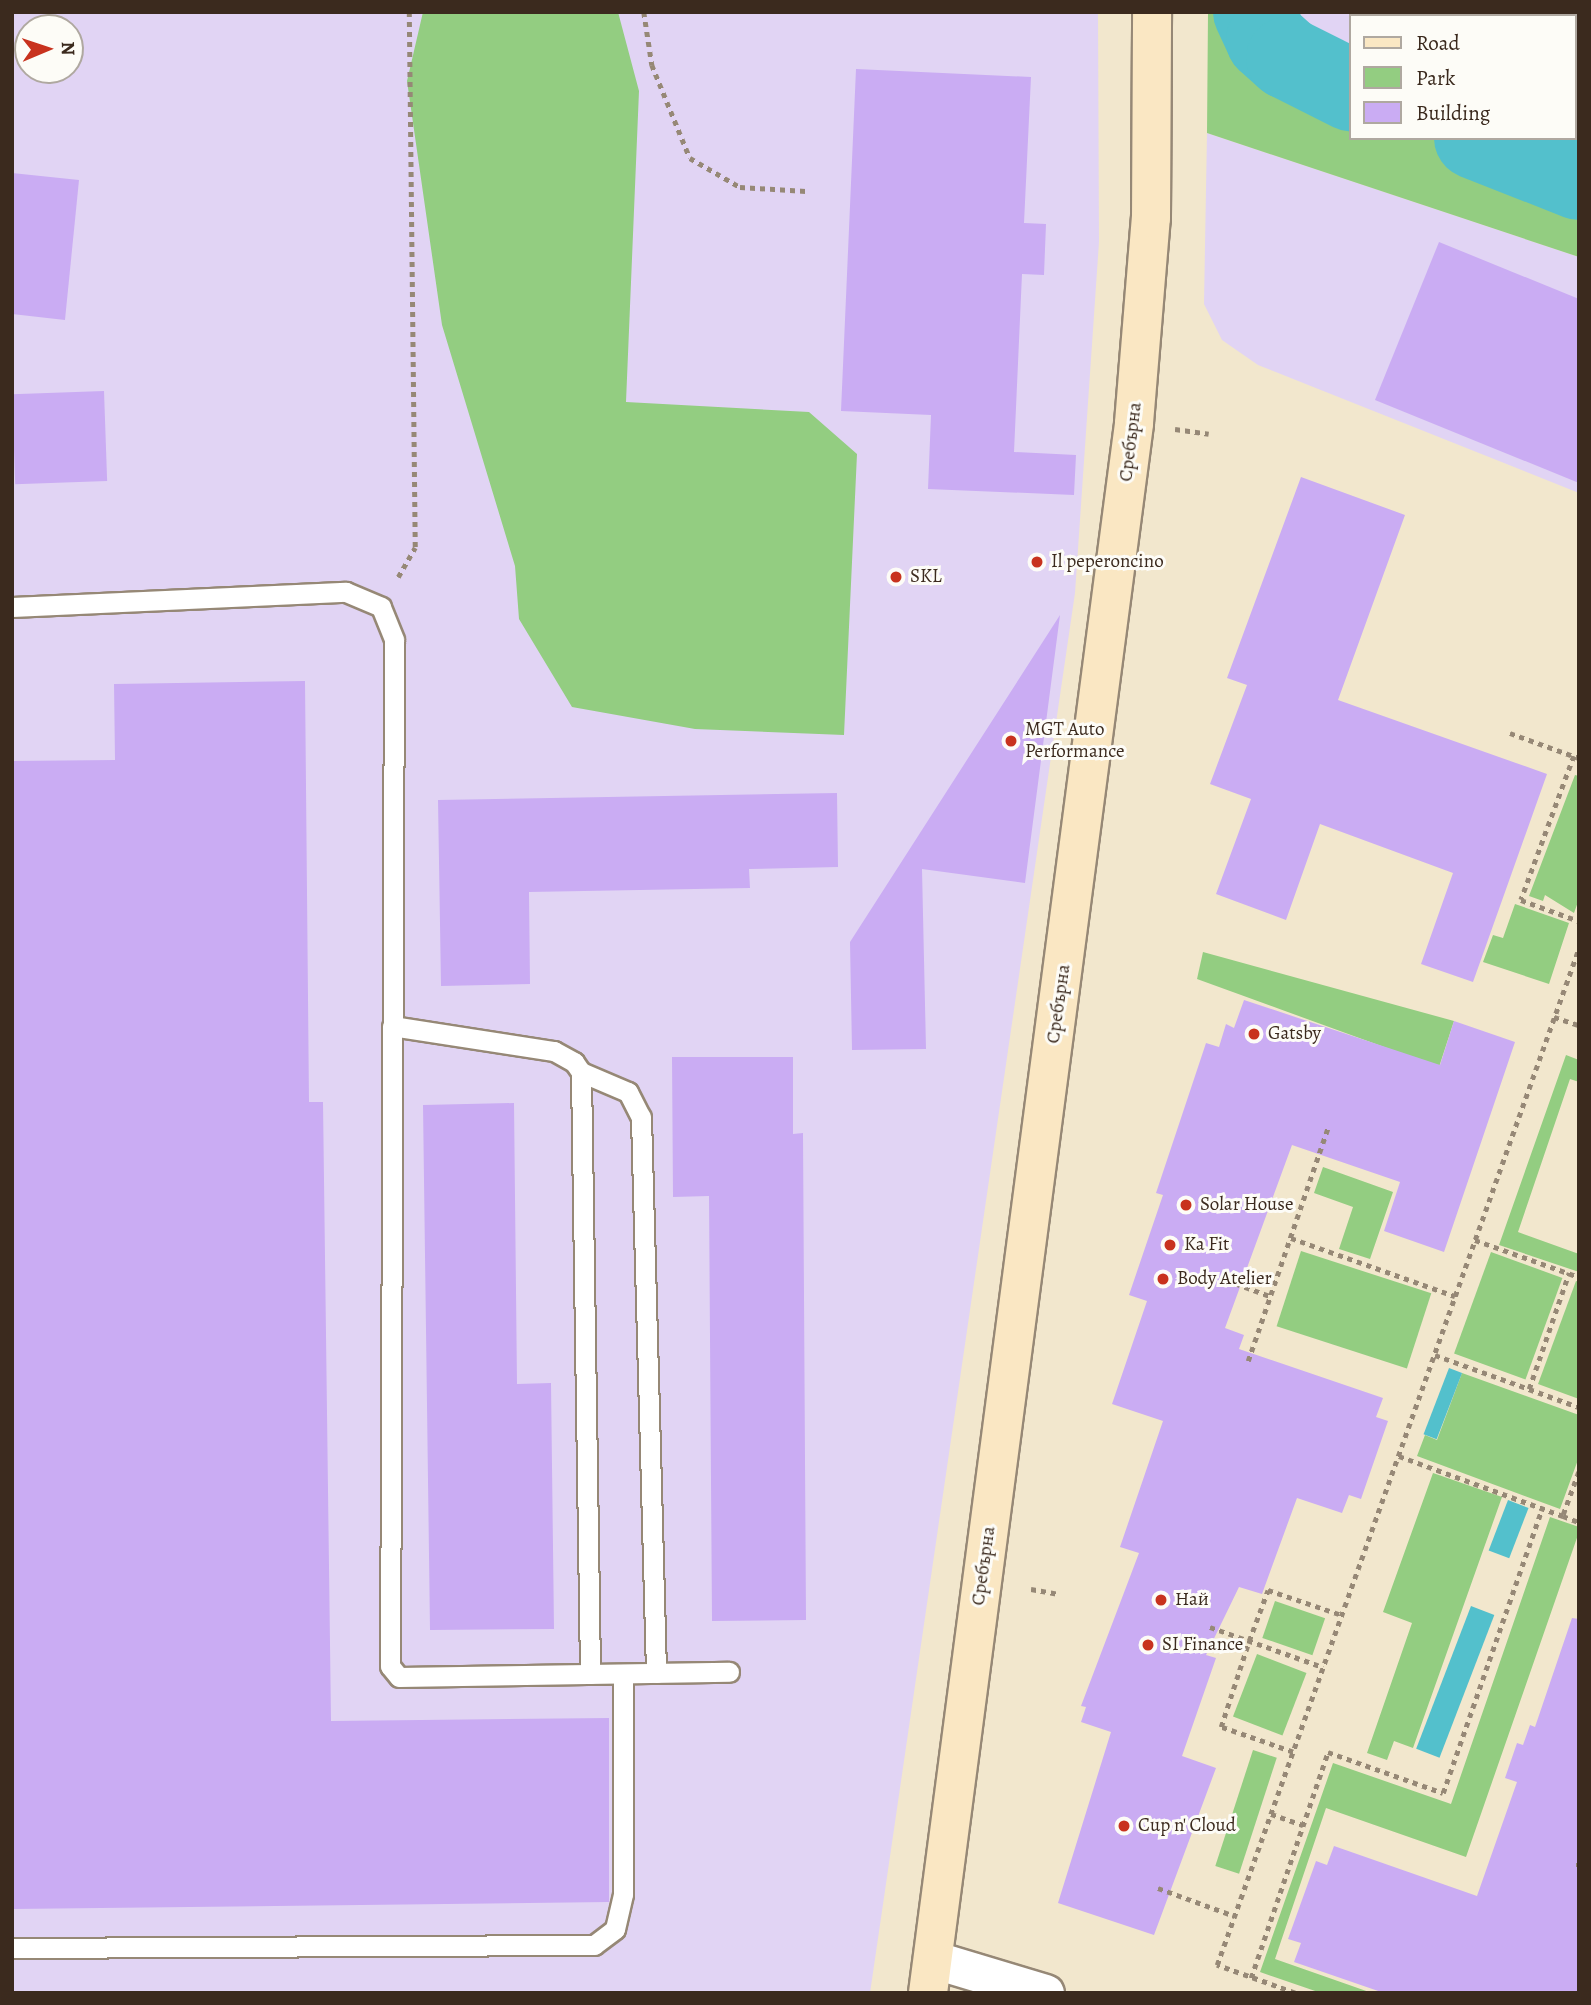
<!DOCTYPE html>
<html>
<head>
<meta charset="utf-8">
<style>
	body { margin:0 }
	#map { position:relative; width:1591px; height:2005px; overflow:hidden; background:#f2e7cd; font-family:Alegreya,serif }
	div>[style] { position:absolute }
	.built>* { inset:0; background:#e1d4f4 }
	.green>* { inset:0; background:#93cd81; transform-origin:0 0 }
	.water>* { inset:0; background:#53c0cc; transform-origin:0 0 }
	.river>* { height:82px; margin:-41px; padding:0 41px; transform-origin:41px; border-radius:41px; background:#53c0cc }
	.building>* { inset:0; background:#caacf3; transform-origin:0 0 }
	.path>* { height:4.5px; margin-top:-2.25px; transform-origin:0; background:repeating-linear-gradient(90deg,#968876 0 5px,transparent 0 10px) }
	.roads { filter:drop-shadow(2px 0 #968876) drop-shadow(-2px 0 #968876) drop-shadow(0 2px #968876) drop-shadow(0 -2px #968876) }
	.lane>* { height:19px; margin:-9.5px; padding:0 9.5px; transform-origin:9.5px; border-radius:9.5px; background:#fff }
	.street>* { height:37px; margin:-18.5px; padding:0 18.5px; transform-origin:18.5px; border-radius:18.5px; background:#fff }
	.secondary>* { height:38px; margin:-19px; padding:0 19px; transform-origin:19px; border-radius:19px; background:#fae7c3 }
	.dots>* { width:19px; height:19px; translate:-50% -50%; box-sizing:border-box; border:4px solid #fdfcf7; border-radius:50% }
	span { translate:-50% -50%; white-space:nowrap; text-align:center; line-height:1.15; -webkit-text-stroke:6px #fdfcf7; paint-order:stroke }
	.street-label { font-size:19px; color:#3b2a1e }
	.poi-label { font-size:19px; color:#3b2a1e }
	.left { translate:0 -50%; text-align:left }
	.frame { position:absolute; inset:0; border:14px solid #3b2a1e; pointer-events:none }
	.legend { position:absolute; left:1349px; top:14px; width:228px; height:126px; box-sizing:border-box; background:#fdfcf7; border:2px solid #afa8a0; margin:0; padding:9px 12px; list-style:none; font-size:21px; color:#3b2a1e }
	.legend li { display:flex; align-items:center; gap:14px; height:35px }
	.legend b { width:35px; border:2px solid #afa8a0 }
	.north { position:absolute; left:14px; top:14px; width:70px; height:70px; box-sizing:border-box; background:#fdfcf7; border:2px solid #afa8a0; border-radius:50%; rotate:88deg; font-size:19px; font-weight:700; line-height:28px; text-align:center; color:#3b2a1e }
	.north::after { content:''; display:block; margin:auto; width:24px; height:32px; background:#c8321e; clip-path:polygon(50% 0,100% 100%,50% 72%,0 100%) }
</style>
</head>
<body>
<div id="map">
	<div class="built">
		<i style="clip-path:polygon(evenodd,12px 12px,1098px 12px,1099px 242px,1075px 593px,870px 1993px,12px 1993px,12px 12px,28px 28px,70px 28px,70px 70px,28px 70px,28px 28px)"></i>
		<i style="clip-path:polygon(1288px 12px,1579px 12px,1579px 153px,1540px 138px,1575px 138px,1575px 16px,1351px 16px,1351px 66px,1317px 53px)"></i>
		<i style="clip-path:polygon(1207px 133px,1579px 257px,1579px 493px,1258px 365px,1222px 340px,1204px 304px)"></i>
	</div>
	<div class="green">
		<i style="clip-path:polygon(423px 12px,618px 12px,639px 91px,626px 402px,809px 412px,857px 454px,844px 735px,695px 729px,572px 707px,519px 619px,515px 566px,442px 325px,407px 81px)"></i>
		<i style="clip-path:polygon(1208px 12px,1288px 12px,1317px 53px,1351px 66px,1351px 138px,1540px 138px,1579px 153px,1579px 257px,1207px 133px)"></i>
		<i style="clip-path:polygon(1575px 775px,1579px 776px,1579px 899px,1574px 913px,1545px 895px,1543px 901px,1529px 896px)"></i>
		<i style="clip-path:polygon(1515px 904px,1569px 923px,1549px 984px,1483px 962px,1493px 935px,1503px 938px)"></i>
		<i style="clip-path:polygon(1203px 952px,1454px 1021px,1439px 1067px,1197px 979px)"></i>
		<i style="clip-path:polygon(1566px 1055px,1579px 1060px,1579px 1082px,1570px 1079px,1518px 1232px,1579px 1254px,1579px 1272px,1499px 1245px)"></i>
		<i style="clip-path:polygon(1323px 1167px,1393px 1192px,1370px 1259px,1339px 1249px,1353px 1207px,1314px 1193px)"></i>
		<i style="left:1301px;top:1251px;width:137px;height:79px;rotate:18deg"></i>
		<i style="left:1491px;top:1252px;width:76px;height:108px;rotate:20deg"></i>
		<i style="clip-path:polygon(1576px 1281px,1579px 1282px,1579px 1399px,1538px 1384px)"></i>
		<i style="clip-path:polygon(1462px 1373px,1579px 1415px,1579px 1457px,1560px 1509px,1417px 1456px,1425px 1435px,1437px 1440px)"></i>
		<i style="clip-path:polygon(1433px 1473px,1502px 1497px,1413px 1748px,1394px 1741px,1387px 1760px,1367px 1753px,1412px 1623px,1383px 1612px)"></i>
		<i style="clip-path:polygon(1550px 1517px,1579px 1527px,1579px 1532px,1466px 1857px,1326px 1808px,1275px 1959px,1372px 1993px,1321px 1993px,1260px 1972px,1333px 1763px,1451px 1804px)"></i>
		<i style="left:1275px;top:1601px;width:53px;height:39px;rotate:19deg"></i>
		<i style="left:1257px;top:1654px;width:53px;height:67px;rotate:21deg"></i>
		<i style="left:1253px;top:1750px;width:25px;height:122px;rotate:18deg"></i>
	</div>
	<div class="water">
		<i style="left:1449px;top:1368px;width:14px;height:71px;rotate:21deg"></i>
		<i style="left:1508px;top:1500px;width:22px;height:54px;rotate:21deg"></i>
		<i style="left:1471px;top:1606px;width:25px;height:153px;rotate:21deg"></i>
	</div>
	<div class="river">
		<i style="left:1254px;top:12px;width:31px;rotate:65deg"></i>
		<i style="left:1267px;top:40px;width:27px;rotate:42deg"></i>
		<i style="left:1287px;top:58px;width:72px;rotate:26.6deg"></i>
		<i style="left:1475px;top:138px;width:112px;rotate:21.5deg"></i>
	</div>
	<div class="building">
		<i style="clip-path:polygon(856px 69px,1031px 77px,1024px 223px,1046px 224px,1044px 275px,1022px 274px,1014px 452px,1076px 455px,1074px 495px,928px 489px,931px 415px,841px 411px)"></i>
		<i style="clip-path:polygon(12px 173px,79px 180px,65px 320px,12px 314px)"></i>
		<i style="clip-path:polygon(1439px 242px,1579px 299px,1579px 483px,1375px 400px)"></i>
		<i style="left:104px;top:391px;width:90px;height:92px;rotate:88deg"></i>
		<i style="clip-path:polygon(1301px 477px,1405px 515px,1338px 700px,1547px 774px,1473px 982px,1421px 964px,1453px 873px,1320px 824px,1286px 920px,1216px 894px,1251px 799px,1210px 784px,1247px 685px,1227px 678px)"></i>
		<i style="clip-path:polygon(1060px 615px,1025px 883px,922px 869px,926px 1049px,852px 1050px,850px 942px)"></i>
		<i style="clip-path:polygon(305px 681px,309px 1102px,323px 1102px,331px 1721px,609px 1718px,609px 1902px,12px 1909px,12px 761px,115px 760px,114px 684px)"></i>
		<i style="clip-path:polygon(837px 793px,838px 867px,749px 869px,750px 888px,529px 892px,530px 984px,441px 986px,438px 800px)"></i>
		<i style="clip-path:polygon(1244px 1000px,1440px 1065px,1454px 1021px,1515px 1042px,1444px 1252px,1384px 1231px,1400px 1182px,1292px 1145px,1225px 1328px,1244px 1335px,1239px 1349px,1383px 1398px,1376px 1417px,1388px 1421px,1361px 1499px,1349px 1495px,1342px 1513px,1297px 1498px,1262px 1594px,1239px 1587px,1206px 1655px,1216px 1658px,1182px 1756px,1216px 1768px,1154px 1935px,1058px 1903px,1111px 1732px,1081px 1722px,1086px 1707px,1081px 1706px,1139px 1553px,1120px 1547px,1163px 1421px,1112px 1404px,1147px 1301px,1129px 1295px,1163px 1195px,1156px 1193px,1206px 1043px,1219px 1047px,1226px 1024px,1234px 1028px)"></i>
		<i style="clip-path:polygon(672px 1057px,793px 1057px,793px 1134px,803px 1133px,806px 1620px,712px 1621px,709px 1196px,673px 1197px)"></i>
		<i style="clip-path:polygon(514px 1103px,517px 1384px,551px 1383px,554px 1629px,430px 1630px,423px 1105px)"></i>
		<i style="clip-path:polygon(1572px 1618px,1579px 1619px,1579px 1993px,1384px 1993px,1294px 1962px,1301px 1943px,1288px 1939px,1316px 1861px,1327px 1865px,1334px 1846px,1477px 1896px,1517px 1782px,1505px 1778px,1517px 1743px,1523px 1745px,1530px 1725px,1535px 1727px)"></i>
	</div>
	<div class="path">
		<i style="left:644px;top:12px;width:54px;rotate:81.4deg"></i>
		<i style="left:652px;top:65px;width:100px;rotate:67.8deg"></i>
		<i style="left:690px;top:158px;width:58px;rotate:30.1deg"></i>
		<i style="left:740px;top:187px;width:66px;rotate:3.5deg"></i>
		<i style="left:1175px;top:429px;width:34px;rotate:8deg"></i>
		<i style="left:398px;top:577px;width:34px;rotate:-60deg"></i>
		<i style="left:415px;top:547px;width:535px;rotate:-90.64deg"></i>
		<i style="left:1510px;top:733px;width:73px;rotate:19.9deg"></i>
		<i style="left:1574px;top:756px;width:153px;rotate:110.2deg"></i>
		<i style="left:1521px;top:900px;width:62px;rotate:19.9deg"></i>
		<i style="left:1554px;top:1017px;width:26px;rotate:18deg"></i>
		<i style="left:1291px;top:1238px;width:174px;rotate:19.5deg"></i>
		<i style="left:1475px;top:1240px;width:110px;rotate:19.6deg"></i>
		<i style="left:1226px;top:1280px;width:47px;rotate:20deg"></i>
		<i style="left:1435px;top:1355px;width:153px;rotate:19.9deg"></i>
		<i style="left:1248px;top:1361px;width:246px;rotate:-71.1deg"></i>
		<i style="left:1529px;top:1389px;width:123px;rotate:-71deg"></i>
		<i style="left:1399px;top:1456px;width:175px;rotate:20.1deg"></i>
		<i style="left:1579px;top:1472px;width:47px;rotate:110deg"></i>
		<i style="left:1563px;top:1516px;width:17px;rotate:21deg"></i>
		<i style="left:1031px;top:1589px;width:27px;rotate:10deg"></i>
		<i style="left:1210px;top:1627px;width:120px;rotate:19.5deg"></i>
		<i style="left:1293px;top:1752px;width:76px;rotate:-160.9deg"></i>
		<i style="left:1221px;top:1727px;width:90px;rotate:-72deg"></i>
		<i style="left:1249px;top:1641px;width:54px;rotate:-69.6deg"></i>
		<i style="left:1268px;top:1590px;width:78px;rotate:18.7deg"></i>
		<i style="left:1271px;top:1814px;width:34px;rotate:19deg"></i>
		<i style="left:1576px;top:1865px;width:3px"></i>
		<i style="left:1158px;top:1888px;width:82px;rotate:20deg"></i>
		<i style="left:1251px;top:1978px;width:239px;rotate:-71.2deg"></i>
		<i style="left:1328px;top:1752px;width:122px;rotate:19.6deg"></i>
		<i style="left:1443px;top:1793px;width:302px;rotate:-70.8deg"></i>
		<i style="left:1295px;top:1993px;width:83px;rotate:-160.3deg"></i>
		<i style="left:1217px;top:1965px;width:1080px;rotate:-70.41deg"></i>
	</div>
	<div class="roads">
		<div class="lane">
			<i style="left:12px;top:607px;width:334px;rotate:-2.6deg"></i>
			<i style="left:346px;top:592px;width:38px;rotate:23deg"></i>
			<i style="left:381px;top:607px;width:35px;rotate:68deg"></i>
			<i style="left:394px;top:640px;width:1026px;rotate:90.22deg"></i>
			<i style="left:390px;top:1666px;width:14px;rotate:51deg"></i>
			<i style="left:399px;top:1677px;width:330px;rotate:-0.9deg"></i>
			<i style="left:392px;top:1026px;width:164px;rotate:8.8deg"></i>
			<i style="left:554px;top:1051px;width:23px;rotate:29deg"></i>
			<i style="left:574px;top:1062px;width:12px;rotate:55deg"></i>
			<i style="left:581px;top:1072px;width:602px;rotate:89.14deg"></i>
			<i style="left:581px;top:1072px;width:51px;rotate:23.1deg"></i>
			<i style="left:628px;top:1092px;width:28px;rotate:63deg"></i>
			<i style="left:641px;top:1117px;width:556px;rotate:88.45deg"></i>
			<i style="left:12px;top:1948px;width:582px;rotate:-0.3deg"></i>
			<i style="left:594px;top:1945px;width:26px;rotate:-37deg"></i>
			<i style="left:615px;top:1929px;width:36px;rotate:-77deg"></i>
			<i style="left:623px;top:1894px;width:220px;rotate:-90deg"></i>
		</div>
		<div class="street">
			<i style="left:932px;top:1959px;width:118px;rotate:16.7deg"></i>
		</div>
		<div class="secondary">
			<i style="left:928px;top:1993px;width:1583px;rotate:-82.52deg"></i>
			<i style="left:1134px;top:423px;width:206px;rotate:-85.3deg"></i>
			<i style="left:1151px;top:218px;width:206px;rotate:-89.7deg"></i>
		</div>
	</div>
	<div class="dots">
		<i style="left:1037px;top:562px;background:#c8321e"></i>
		<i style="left:896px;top:577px;background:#c8321e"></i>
		<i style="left:1011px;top:741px;background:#c8321e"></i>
		<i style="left:1254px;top:1034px;background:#c8321e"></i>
		<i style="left:1186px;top:1205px;background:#c8321e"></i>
		<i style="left:1170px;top:1245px;background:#c8321e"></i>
		<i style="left:1163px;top:1279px;background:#c8321e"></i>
		<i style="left:1161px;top:1600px;background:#c8321e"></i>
		<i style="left:1148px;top:1645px;background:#c8321e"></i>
		<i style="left:1124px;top:1826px;background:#c8321e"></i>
	</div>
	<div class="street-label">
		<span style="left:1131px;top:442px;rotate:-83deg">Сребърна</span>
		<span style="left:1059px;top:1004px;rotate:-82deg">Сребърна</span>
		<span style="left:984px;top:1566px;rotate:-82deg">Сребърна</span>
	</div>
	<div class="poi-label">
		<span class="left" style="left:1051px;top:562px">Il peperoncino</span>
		<span class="left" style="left:910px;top:577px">SKL</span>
		<span class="left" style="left:1025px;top:741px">MGT Auto<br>Performance</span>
		<span class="left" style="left:1268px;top:1034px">Gatsby</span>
		<span class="left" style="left:1200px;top:1205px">Solar House</span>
		<span class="left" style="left:1184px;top:1245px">Ka Fit</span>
		<span class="left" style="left:1177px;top:1279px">Body Atelier</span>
		<span class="left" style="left:1175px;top:1600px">Най</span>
		<span class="left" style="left:1162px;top:1645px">SI Finance</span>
		<span class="left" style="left:1138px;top:1826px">Cup n' Cloud</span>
	</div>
	<div class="frame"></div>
	<ul class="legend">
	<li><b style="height:9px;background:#fae7c3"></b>Road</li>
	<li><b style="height:19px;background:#93cd81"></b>Park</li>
	<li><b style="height:19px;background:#caacf3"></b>Building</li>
	</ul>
	<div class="north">N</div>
</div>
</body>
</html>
